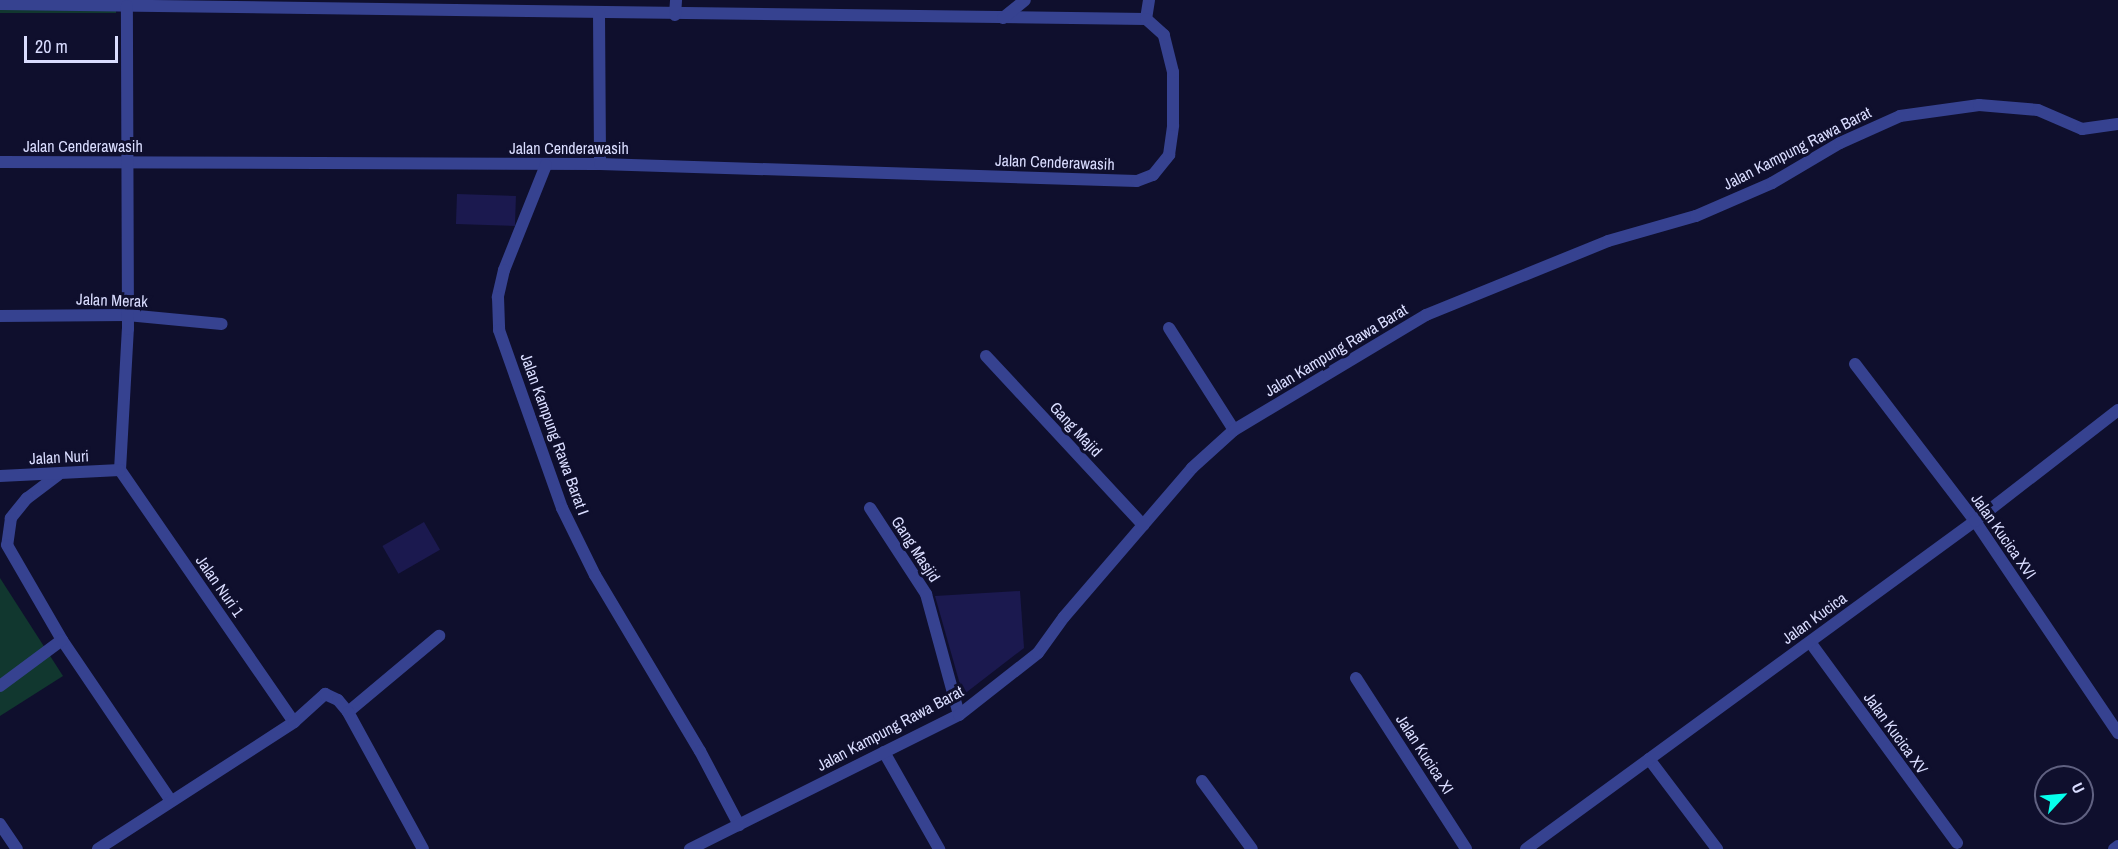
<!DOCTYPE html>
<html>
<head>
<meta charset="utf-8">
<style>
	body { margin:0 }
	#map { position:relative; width:2118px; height:849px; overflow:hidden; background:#0f0f2d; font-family:"Archivo Narrow",sans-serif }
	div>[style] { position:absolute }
	.green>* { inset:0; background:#11372f; transform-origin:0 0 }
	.building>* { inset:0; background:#1b194f; transform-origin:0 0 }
	.street>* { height:12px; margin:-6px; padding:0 6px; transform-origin:6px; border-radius:6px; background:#364290 }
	span { translate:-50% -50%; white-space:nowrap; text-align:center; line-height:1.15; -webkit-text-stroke:6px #0f0f2d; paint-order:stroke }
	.street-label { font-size:16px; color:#daddff }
	.north { position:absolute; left:2034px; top:765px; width:60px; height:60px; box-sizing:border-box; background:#0f0f2d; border:2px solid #606181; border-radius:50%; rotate:64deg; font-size:16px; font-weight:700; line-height:24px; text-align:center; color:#daddff }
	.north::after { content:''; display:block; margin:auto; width:21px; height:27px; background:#06ffec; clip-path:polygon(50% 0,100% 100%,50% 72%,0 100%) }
	.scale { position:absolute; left:24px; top:36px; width:94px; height:27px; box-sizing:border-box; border:3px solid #daddff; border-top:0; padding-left:8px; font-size:18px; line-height:21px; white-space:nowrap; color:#daddff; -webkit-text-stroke:4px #0f0f2d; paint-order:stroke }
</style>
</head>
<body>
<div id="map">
	<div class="green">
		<i style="left:0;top:0;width:116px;height:13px"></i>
		<i style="clip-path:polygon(0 578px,63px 676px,0 716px)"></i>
	</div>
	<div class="building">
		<i style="left:457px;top:194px;width:59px;height:30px;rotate:2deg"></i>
		<i style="left:424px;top:522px;width:32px;height:48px;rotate:60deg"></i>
		<i style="clip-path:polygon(1020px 591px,1024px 648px,963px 695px,935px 596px)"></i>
	</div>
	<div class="street">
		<i style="left:0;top:4px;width:1146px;rotate:0.75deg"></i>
		<i style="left:599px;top:14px;width:150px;rotate:89.6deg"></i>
		<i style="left:675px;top:15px;width:15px;rotate:-86deg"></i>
		<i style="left:1003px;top:18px;width:28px;rotate:-39deg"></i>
		<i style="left:1146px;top:19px;width:19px;rotate:-81deg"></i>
		<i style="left:0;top:162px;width:600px;rotate:0.19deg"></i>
		<i style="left:600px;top:164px;width:537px;rotate:1.81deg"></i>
		<i style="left:1137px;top:181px;width:17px;rotate:-21deg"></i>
		<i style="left:1153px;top:175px;width:26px;rotate:-51deg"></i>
		<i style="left:1169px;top:155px;width:30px;rotate:-82deg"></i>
		<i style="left:1173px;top:125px;width:53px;rotate:-90deg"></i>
		<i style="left:1173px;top:72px;width:38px;rotate:-104deg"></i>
		<i style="left:1164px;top:35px;width:24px;rotate:-138deg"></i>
		<i style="left:546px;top:165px;width:113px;rotate:111.8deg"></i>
		<i style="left:504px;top:270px;width:28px;rotate:103deg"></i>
		<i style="left:498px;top:297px;width:33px;rotate:88deg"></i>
		<i style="left:499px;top:330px;width:189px;rotate:70.5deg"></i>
		<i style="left:562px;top:508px;width:75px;rotate:63.8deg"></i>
		<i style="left:595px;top:575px;width:205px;rotate:59.2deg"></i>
		<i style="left:700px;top:751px;width:84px;rotate:62.2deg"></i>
		<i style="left:0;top:316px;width:127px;rotate:-0.5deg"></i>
		<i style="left:127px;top:315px;width:95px;rotate:5.4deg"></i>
		<i style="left:1169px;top:328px;width:121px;rotate:57.5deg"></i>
		<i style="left:986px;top:356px;width:231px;rotate:47.1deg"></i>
		<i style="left:1855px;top:364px;width:198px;rotate:52.6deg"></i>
		<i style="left:1975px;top:521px;width:256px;rotate:56deg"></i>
		<i style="left:120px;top:470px;width:141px;rotate:-86.8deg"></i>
		<i style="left:128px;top:329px;width:323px;rotate:-90.2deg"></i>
		<i style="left:120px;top:470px;width:306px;rotate:55.4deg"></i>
		<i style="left:58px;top:475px;width:39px;rotate:143deg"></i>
		<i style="left:27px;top:498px;width:26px;rotate:129deg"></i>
		<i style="left:11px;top:518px;width:27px;rotate:98deg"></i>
		<i style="left:7px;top:545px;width:110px;rotate:59.9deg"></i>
		<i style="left:62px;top:640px;width:194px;rotate:55.9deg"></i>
		<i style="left:0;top:476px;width:120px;rotate:-2.9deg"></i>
		<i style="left:870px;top:508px;width:103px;rotate:56.9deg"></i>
		<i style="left:926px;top:594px;width:125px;rotate:74.7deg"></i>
		<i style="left:1810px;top:642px;width:249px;rotate:53.8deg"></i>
		<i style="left:1356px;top:678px;width:203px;rotate:57.2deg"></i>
		<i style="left:0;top:686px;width:77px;rotate:-36.6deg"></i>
		<i style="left:348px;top:712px;width:119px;rotate:-39.9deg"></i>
		<i style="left:884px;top:752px;width:112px;rotate:60.4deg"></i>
		<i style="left:1649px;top:759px;width:113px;rotate:52.9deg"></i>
		<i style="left:1202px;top:781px;width:84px;rotate:53.7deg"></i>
		<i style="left:0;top:824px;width:30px;rotate:56deg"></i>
		<i style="left:98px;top:849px;width:234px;rotate:-32.9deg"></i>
		<i style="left:294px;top:722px;width:42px;rotate:-42.1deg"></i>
		<i style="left:325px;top:694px;width:14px;rotate:25deg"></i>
		<i style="left:338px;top:700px;width:16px;rotate:50deg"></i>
		<i style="left:348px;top:712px;width:156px;rotate:61.3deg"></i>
		<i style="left:690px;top:849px;width:301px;rotate:-26.5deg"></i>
		<i style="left:959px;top:715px;width:100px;rotate:-38.1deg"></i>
		<i style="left:1038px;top:653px;width:44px;rotate:-54.2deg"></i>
		<i style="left:1064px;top:617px;width:196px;rotate:-49.3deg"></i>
		<i style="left:1192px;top:468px;width:57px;rotate:-42.1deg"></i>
		<i style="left:1234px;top:430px;width:224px;rotate:-30.9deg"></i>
		<i style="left:1426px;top:315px;width:196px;rotate:-22.1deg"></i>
		<i style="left:1608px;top:241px;width:91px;rotate:-15.9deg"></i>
		<i style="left:1696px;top:216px;width:83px;rotate:-23.5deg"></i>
		<i style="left:1772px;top:183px;width:79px;rotate:-30.5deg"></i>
		<i style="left:1840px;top:143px;width:66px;rotate:-24.2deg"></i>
		<i style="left:1900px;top:116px;width:80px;rotate:-7.9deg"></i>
		<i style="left:1979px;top:105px;width:59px;rotate:4.8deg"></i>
		<i style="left:2038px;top:110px;width:48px;rotate:23.4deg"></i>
		<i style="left:2082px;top:129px;width:36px;rotate:-8deg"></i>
		<i style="left:1526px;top:849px;width:556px;rotate:-36.15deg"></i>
		<i style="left:1975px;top:521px;width:181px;rotate:-37.8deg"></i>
		<i style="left:2114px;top:849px;width:5px;rotate:-37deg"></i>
	</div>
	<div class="street-label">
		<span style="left:83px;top:146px">Jalan Cenderawasih</span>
		<span style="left:569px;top:148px">Jalan Cenderawasih</span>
		<span style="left:1797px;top:148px;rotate:-27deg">Jalan Kampung Rawa Barat</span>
		<span style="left:1055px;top:162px;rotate:2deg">Jalan Cenderawasih</span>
		<span style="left:112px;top:300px;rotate:2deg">Jalan Merak</span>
		<span style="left:1336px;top:350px;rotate:-31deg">Jalan Kampung Rawa Barat</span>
		<span style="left:1076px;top:429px;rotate:47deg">Gang Majid</span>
		<span style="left:555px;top:434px;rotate:70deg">Jalan Kampung Rawa Barat I</span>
		<span style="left:59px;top:457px;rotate:-3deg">Jalan Nuri</span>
		<span style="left:2004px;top:536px;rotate:55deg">Jalan Kucica XVI</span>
		<span style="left:916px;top:549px;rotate:57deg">Gang Masjid</span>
		<span style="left:220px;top:586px;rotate:55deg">Jalan Nuri 1</span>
		<span style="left:1814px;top:618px;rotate:-36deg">Jalan Kucica</span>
		<span style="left:890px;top:728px;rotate:-28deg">Jalan Kampung Rawa Barat</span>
		<span style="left:1896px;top:733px;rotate:54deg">Jalan Kucica XV</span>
		<span style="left:1425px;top:754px;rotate:57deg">Jalan Kucica XI</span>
	</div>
	<div class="north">U</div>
	<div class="scale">20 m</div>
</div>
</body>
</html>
